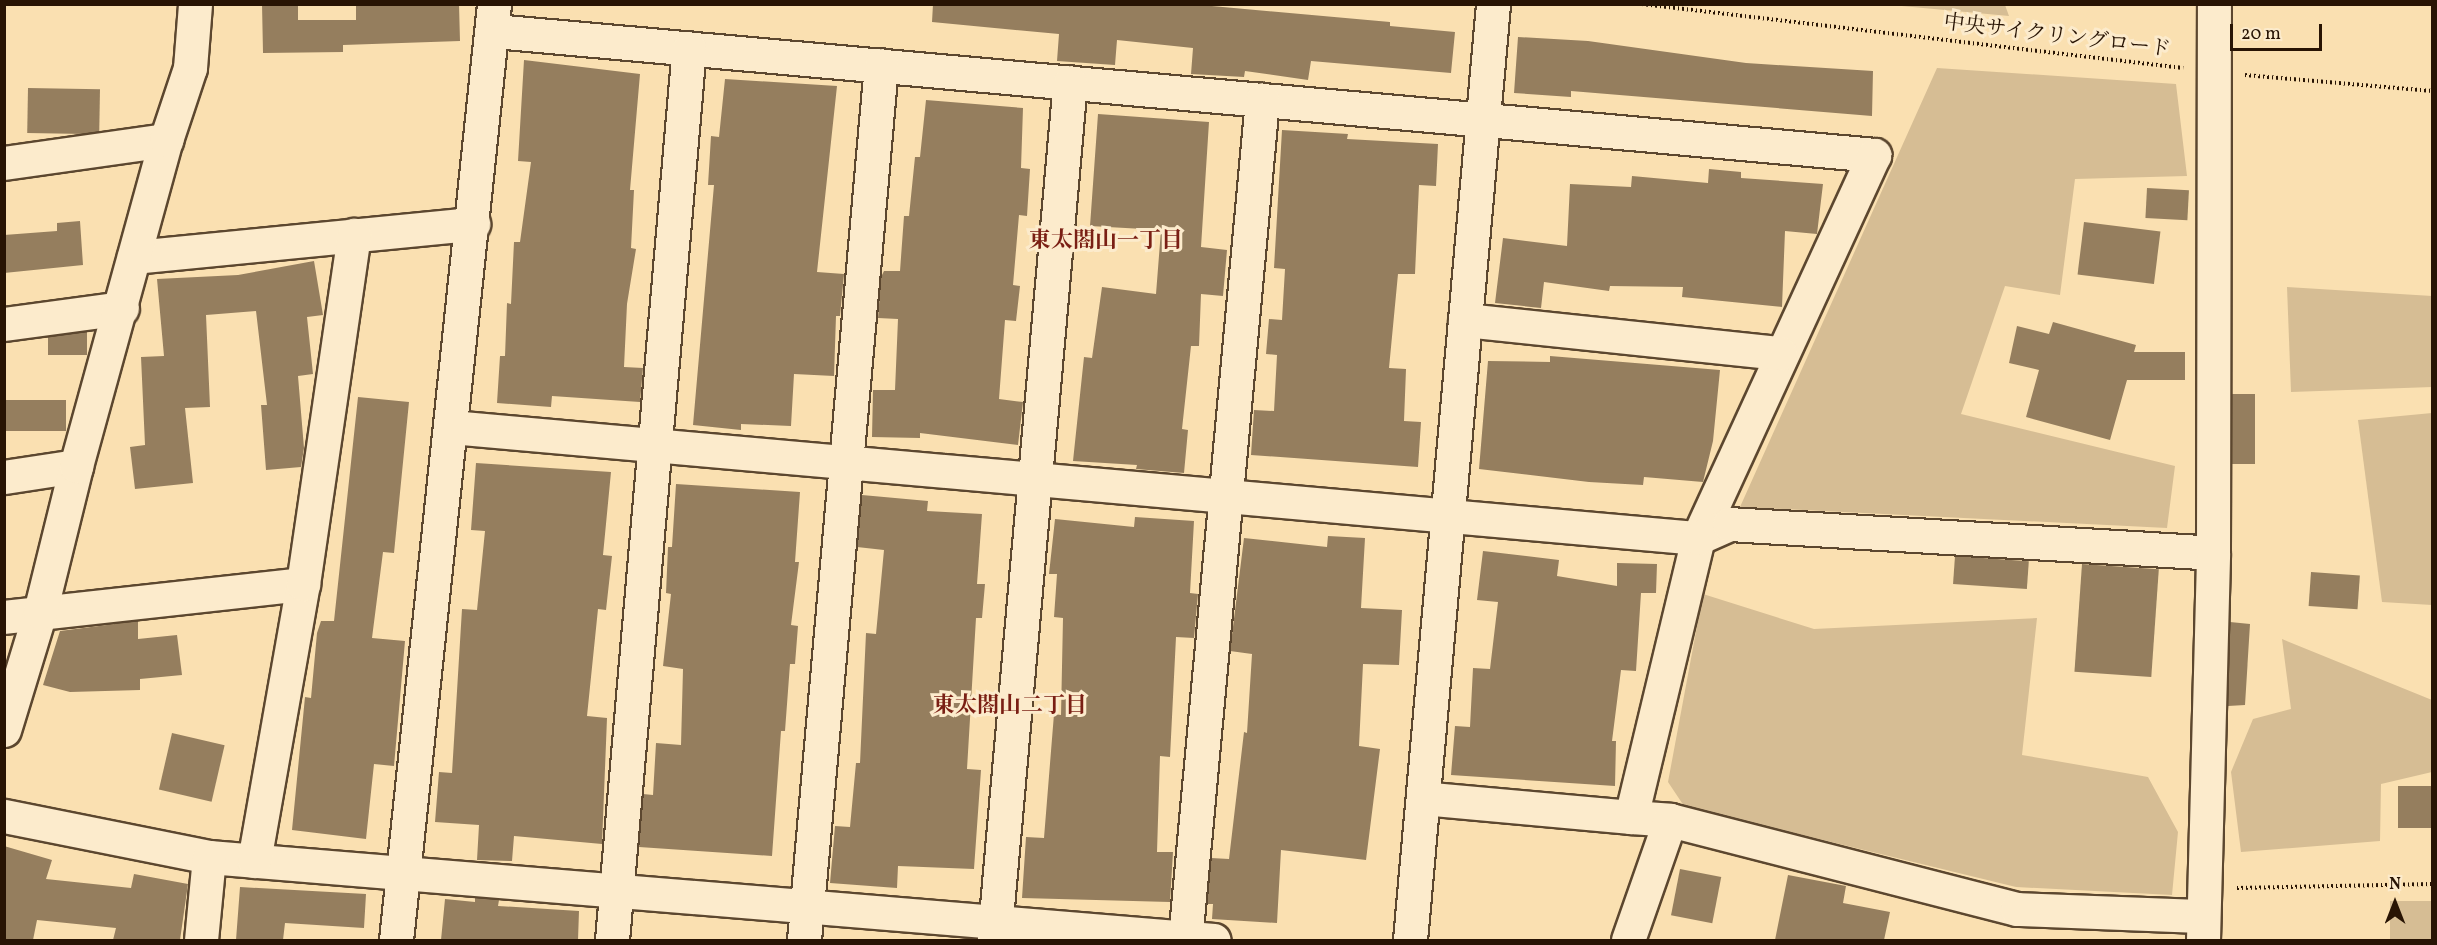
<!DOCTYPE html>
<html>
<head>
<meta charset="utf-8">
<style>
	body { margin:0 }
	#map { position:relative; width:2437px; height:945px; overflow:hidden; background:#fae0b1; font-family:Vollkorn,"Noto Serif JP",serif }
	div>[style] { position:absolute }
	.green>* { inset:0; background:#d6bd94; transform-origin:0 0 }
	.building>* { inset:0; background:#957e5e; transform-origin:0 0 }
	.path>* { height:4px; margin-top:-2px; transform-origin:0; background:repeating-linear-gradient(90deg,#281404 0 1.5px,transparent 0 4.5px) }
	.roads { filter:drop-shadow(2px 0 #5c472f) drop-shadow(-2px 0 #5c472f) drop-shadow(0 2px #5c472f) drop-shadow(0 -2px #5c472f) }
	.minor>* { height:33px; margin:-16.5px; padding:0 16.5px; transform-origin:16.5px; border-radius:16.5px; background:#fcebcc }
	span { translate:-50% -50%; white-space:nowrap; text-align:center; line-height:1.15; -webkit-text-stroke:6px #fcebcc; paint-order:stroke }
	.street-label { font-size:21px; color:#281404 }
	.neighbourhood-label { font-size:22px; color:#7a1f14; font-weight:700 }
	.frame { position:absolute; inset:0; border:6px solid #281404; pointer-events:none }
	.north { position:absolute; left:2365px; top:873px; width:60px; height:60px; -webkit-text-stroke:4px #fcebcc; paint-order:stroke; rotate:0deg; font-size:16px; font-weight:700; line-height:24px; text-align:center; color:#281404 }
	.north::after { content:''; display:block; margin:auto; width:21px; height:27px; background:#281404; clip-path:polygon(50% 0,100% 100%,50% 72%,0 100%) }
	.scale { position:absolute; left:2230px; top:24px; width:92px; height:27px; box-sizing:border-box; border:3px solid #281404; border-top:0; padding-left:8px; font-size:18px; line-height:21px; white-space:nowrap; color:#281404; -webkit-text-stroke:4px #fcebcc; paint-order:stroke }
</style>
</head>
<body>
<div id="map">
	<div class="green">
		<i style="clip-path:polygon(1891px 5px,2005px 5px,2009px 16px)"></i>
		<i style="clip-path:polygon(1937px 68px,2176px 84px,2187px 176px,2075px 179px,2060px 295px,2005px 286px,1961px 414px,2175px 466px,2167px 528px,1740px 507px)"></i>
		<i style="clip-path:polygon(2287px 287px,2432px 296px,2432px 387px,2291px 392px)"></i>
		<i style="clip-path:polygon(2432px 413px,2432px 605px,2382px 602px,2358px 420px)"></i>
		<i style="clip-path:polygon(1703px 594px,1814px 629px,2037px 618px,2022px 755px,2148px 777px,2178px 832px,2172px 895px,2016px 887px,1684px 806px,1668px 782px)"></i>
		<i style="clip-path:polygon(2282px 639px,2432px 700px,2432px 772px,2381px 784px,2380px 841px,2241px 852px,2231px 772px,2253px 719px,2291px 709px)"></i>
		<i style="left:2390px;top:901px;width:42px;height:39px"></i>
	</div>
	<div class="building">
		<i style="clip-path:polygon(262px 4px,298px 4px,298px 20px,356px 20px,356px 4px,459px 4px,460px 41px,343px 45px,343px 52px,263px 53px)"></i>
		<i style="clip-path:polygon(933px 4px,1190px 4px,1390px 22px,1390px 26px,1455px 32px,1451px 73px,1311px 61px,1308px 80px,1245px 71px,1244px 77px,1191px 74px,1193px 48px,1117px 40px,1115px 65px,1057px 61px,1059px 34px,932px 22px)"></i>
		<i style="clip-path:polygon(1518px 37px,1588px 41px,1746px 63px,1873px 71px,1872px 116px,1571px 91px,1571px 97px,1514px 93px)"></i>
		<i style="clip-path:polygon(524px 60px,640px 74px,630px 190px,634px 190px,631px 248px,636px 249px,627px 304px,624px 367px,643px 368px,640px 402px,552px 396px,551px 407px,497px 403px,500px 356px,505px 356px,507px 303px,511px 304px,514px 242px,520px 242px,531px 162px,518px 161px)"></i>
		<i style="clip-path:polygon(725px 79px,837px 86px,817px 272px,844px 274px,840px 316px,836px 316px,834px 376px,794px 374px,791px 426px,741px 424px,741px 430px,693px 425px,714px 185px,708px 185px,711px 136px,719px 137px)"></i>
		<i style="left:28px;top:88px;width:72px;height:45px;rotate:1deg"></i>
		<i style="clip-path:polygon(926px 100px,1023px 108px,1021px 168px,1030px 169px,1027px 216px,1019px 215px,1013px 285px,1020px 286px,1016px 321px,1005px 320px,999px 399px,1023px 402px,1018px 445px,920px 433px,920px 438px,872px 437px,873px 390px,895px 390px,898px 319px,878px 318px,881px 277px,884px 271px,900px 271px,904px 216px,909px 216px,915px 157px,920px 157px)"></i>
		<i style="clip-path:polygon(1098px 114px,1209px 122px,1201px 247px,1227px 250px,1223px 296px,1201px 294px,1199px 346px,1191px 346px,1182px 429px,1188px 430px,1184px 473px,1136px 469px,1137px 465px,1073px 461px,1084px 357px,1092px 358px,1102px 287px,1156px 294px,1161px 230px,1090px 226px)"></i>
		<i style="clip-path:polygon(1282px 130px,1348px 134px,1347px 139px,1438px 144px,1436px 186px,1419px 185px,1415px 274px,1398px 274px,1389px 368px,1406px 369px,1404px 421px,1421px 422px,1418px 467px,1251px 455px,1254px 410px,1274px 411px,1277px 355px,1266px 354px,1269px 319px,1282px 320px,1285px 269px,1274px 268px)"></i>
		<i style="clip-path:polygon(1709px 169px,1741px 172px,1741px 178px,1823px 184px,1817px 234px,1785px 231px,1782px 307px,1682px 297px,1683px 287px,1610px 286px,1609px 291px,1544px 282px,1541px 308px,1495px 303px,1503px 238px,1567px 246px,1570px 184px,1631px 187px,1632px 176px,1708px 183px)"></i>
		<i style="left:2147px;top:188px;width:42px;height:30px;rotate:3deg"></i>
		<i style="clip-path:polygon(80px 221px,83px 265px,4px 273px,4px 235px,57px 231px,57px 223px)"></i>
		<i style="left:2084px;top:222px;width:77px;height:53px;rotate:7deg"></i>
		<i style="clip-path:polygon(314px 261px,323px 315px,307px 317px,313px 374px,298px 376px,304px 448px,301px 467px,266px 470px,261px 405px,267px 405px,256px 311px,206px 315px,210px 407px,185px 408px,193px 483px,135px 489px,130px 447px,145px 445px,141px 357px,164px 356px,157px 279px,238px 275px)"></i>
		<i style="clip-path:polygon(2053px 322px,2136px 345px,2134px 352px,2185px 352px,2185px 380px,2127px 380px,2110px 440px,2026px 417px,2039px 370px,2009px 363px,2017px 326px,2049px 334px)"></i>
		<i style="left:87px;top:332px;width:23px;height:39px;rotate:90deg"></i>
		<i style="clip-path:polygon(1550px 356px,1720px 370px,1713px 441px,1703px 482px,1644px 477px,1643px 485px,1589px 482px,1479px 469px,1488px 361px,1550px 362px)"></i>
		<i style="left:2255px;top:394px;width:70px;height:23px;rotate:90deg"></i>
		<i style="clip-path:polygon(358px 397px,409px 402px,394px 553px,383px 552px,372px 638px,405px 641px,394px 766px,374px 764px,366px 839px,292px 830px,305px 697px,311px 698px,317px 633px,321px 621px,334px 621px)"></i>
		<i style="left:66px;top:400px;width:31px;height:62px;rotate:90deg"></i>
		<i style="clip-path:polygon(476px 463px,611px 472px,603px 555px,612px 556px,606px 610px,598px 609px,587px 716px,607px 718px,602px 844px,514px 836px,512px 861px,477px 860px,479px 825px,435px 822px,439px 772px,452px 773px,462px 609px,477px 610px,485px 531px,471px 530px)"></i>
		<i style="clip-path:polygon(676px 484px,800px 492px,795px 562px,799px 562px,791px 625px,798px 626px,795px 664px,790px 664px,785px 731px,781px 731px,772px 856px,639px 847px,643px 794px,653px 795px,656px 743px,681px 745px,683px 669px,663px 666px,671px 594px,666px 593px,668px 547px,672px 547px)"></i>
		<i style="clip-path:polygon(862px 495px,928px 501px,927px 511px,982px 514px,977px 584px,985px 584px,982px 618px,976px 618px,967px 769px,981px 770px,974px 869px,898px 866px,897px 888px,830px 883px,835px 826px,850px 827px,856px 763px,860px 763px,866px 633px,876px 634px,884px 550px,857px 547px)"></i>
		<i style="clip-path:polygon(1135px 517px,1194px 521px,1190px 593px,1198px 594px,1194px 638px,1176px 637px,1170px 757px,1160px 756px,1157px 852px,1173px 852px,1170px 902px,1022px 898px,1026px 837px,1044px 838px,1054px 714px,1061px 715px,1063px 618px,1054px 617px,1057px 574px,1049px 574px,1055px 519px,1134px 527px)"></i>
		<i style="clip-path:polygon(1328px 536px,1365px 538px,1361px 608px,1402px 610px,1399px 665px,1363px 664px,1359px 746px,1380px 749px,1366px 860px,1281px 850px,1277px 923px,1212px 919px,1213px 904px,1207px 904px,1211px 858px,1229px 859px,1244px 732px,1247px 733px,1252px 654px,1230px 651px,1244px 538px,1327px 547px)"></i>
		<i style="clip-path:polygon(1483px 551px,1559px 560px,1557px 576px,1617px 586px,1617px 563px,1657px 564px,1656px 593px,1641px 593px,1636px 671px,1621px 670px,1612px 741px,1616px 741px,1615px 786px,1451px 775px,1455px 726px,1470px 727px,1473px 668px,1490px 669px,1498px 602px,1477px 600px)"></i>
		<i style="left:1955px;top:556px;width:74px;height:28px;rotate:4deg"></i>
		<i style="left:2082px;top:564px;width:77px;height:108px;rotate:4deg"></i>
		<i style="left:2311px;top:572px;width:49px;height:34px;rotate:4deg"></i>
		<i style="clip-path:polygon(138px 621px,138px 639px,177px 635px,182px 675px,140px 679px,140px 690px,70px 692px,43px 685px,60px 631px)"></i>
		<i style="clip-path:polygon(2230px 622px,2250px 624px,2245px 705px,2228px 706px)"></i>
		<i style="left:172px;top:733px;width:54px;height:58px;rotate:13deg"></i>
		<i style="left:2433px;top:786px;width:42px;height:35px;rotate:90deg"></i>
		<i style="clip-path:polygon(4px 846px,52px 860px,46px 879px,131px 888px,134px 874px,188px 884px,180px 940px,113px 940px,116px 928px,37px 920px,33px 940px,4px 940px)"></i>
		<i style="left:1680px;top:869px;width:42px;height:47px;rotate:11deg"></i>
		<i style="clip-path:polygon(1788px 875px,1846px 886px,1843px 903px,1890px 912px,1884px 940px,1775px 940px)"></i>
		<i style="clip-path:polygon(240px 887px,366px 894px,364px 928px,285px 923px,283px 940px,236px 940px)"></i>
		<i style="clip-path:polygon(475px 898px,499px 900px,498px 906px,579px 911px,578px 940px,441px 940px,445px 899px,475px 902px)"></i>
	</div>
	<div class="path">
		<i style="left:1642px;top:4px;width:545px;rotate:6.75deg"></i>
		<i style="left:2245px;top:75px;width:188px;rotate:4.9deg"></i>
		<i style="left:2237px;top:888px;width:195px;rotate:-1.2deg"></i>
	</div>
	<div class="roads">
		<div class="minor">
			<i style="left:494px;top:31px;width:1386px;rotate:5.13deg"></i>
			<i style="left:1874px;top:155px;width:422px;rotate:114.7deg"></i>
			<i style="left:1698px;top:538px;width:287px;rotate:103.5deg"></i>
			<i style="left:1631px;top:817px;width:209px;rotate:-174.8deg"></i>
			<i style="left:4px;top:163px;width:164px;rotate:-8.1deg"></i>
			<i style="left:134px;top:257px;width:341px;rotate:-5.6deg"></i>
			<i style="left:1465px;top:320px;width:317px;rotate:6deg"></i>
			<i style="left:4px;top:324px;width:119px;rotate:-7.7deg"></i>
			<i style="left:451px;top:427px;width:1252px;rotate:5.09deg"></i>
			<i style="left:1698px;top:538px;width:34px;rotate:-24deg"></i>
			<i style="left:1729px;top:524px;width:485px;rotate:3.4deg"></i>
			<i style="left:4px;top:477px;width:73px;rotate:-8.7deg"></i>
			<i style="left:4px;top:617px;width:301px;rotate:-6.3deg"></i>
			<i style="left:4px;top:730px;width:123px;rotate:-73deg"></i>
			<i style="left:40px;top:612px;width:150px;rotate:-76.1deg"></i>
			<i style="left:76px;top:466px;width:338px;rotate:-74.6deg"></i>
			<i style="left:166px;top:140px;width:76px;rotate:-71.6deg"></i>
			<i style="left:190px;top:68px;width:64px;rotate:-85.5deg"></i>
			<i style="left:4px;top:816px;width:209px;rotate:11.3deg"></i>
			<i style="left:209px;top:857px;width:1008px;rotate:4.72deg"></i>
			<i style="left:1631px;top:817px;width:39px;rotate:4deg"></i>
			<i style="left:1670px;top:820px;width:358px;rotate:14.4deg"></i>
			<i style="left:2017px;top:909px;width:186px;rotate:2.2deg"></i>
			<i style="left:254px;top:861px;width:281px;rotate:-80deg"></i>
			<i style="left:303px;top:584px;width:353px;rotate:-81.7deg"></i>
			<i style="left:201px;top:940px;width:83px;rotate:-84.5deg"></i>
			<i style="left:396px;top:940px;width:941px;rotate:-84.02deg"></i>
			<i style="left:612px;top:940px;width:895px;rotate:-85.07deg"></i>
			<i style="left:804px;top:940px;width:878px;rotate:-84.97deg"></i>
			<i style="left:994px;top:940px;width:861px;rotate:-84.94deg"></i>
			<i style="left:1185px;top:940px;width:844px;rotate:-84.76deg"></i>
			<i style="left:1410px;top:940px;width:940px;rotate:-84.93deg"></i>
			<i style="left:1628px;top:940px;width:127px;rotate:-70.7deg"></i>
			<i style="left:2203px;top:940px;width:387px;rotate:-88.5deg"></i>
			<i style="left:2213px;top:553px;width:549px;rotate:-89.9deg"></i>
		</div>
	</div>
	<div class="street-label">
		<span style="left:2057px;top:37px;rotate:7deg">中央サイクリングロード</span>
	</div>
	<div class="neighbourhood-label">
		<span style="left:1106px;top:242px">東太閤山一丁目</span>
		<span style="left:1010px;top:707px">東太閤山二丁目</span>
	</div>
	<div class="frame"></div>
	<div class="north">N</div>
	<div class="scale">20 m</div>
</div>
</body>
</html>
